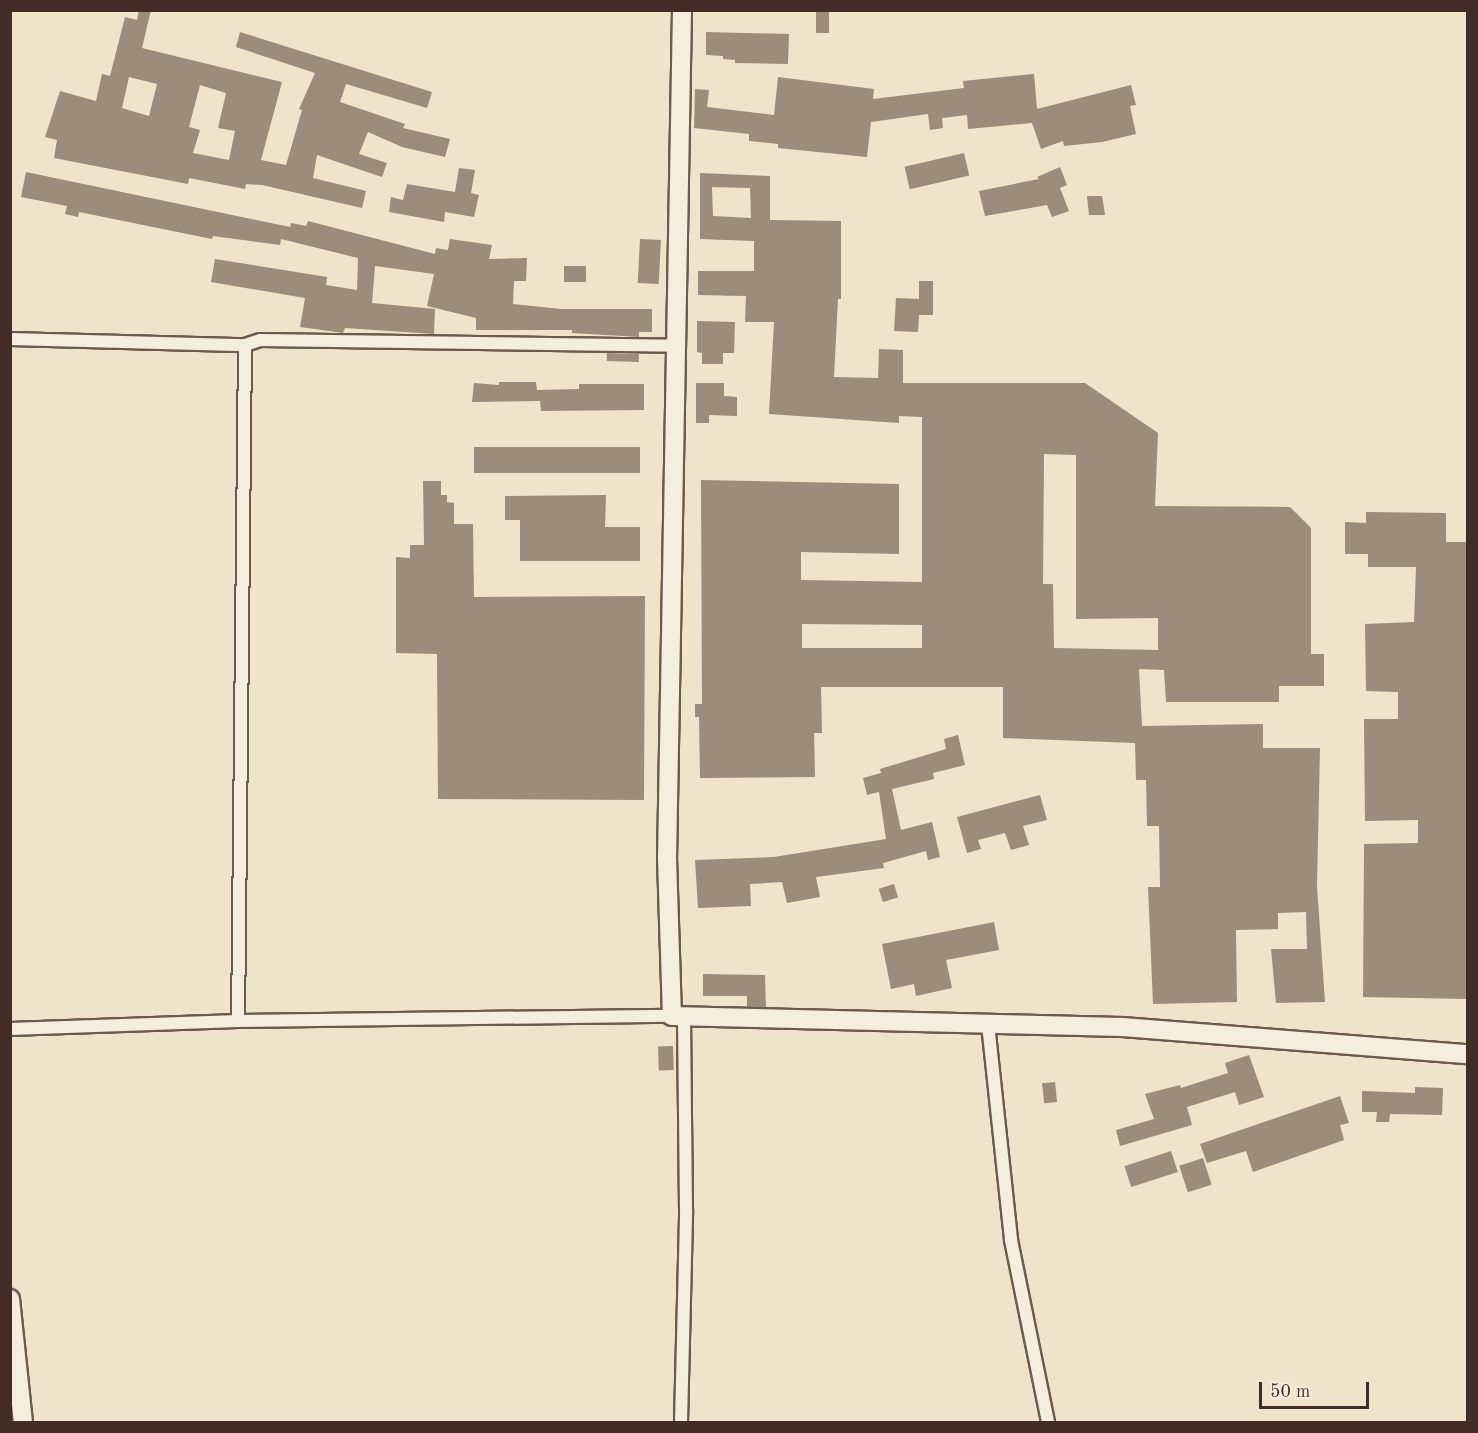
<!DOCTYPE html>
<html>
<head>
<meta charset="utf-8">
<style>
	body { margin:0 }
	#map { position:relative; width:1478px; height:1433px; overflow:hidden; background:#efe3ca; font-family:"Old Standard TT",serif }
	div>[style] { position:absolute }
	.building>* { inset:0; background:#9b8c7b; transform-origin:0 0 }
	.roads { filter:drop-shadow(2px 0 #6c5a4e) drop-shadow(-2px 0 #6c5a4e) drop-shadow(0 2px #6c5a4e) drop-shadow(0 -2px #6c5a4e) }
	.street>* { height:12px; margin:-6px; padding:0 6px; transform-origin:6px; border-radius:6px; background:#f5eddd }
	.secondary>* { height:18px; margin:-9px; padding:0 9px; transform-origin:9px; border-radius:9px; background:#f5eddd }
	span { translate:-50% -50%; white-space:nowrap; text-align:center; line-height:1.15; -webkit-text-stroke:4.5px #f5eddd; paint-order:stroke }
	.frame { position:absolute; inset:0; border:12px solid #412d25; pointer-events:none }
	.scale { position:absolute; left:1259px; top:1382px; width:110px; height:27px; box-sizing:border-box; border:3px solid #412d25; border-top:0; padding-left:8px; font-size:18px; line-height:21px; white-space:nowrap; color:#412d25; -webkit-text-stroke:4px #f5eddd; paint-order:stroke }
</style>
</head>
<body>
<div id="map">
	<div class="building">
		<i style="clip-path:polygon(evenodd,139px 10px,151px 10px,142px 48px,282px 82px,261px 160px,286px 165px,302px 110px,299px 109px,315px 73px,236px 47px,240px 32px,432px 92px,427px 108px,346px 84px,340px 102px,405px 124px,403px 128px,450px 139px,445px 157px,402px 147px,368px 132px,359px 154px,387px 163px,382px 177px,317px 155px,313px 178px,366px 191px,362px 208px,262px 185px,246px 184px,245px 189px,189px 178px,188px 184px,54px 158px,57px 140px,45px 137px,60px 91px,96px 101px,102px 74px,110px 76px,125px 17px,137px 20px,139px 10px,129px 77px,157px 84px,149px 116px,122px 108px,129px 77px,139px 10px,200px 85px,226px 93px,218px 128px,235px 131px,229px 160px,193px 153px,200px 130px,189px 127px,200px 85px)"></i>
		<i style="left:816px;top:10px;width:13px;height:23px"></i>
		<i style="clip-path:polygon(706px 32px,789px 34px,788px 64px,735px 63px,735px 60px,723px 59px,723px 56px,706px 55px)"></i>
		<i style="clip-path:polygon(1034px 74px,1037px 109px,1131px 85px,1136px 105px,1130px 106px,1136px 134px,1102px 142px,1064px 146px,1063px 141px,1041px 149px,1032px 123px,968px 129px,967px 115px,942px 118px,943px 128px,930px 130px,928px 114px,871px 122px,867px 157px,778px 148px,778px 144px,749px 141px,749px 134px,694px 128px,695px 89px,709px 90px,707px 107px,774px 115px,778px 77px,874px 89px,873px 99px,964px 88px,963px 81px)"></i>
		<i style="left:964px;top:153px;width:23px;height:61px;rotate:77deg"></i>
		<i style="clip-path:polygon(1060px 167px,1067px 185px,1060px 188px,1069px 211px,1052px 217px,1047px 205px,985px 216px,979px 191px,1039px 179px,1037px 177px)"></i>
		<i style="clip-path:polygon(459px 168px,475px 170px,471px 193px,479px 195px,474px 217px,445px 212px,444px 222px,389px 212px,391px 197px,403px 200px,407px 184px,455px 192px)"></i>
		<i style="clip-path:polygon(26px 172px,290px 227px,291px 223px,306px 226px,308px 221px,435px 254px,436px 248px,448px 250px,450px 239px,492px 245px,489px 259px,527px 258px,526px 281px,514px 281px,513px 304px,561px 309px,652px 309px,652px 332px,639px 332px,639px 337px,572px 333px,572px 330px,476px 330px,476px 318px,427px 306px,434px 274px,375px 266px,372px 303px,435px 309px,434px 334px,345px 328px,343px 333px,300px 327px,305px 298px,211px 282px,215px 259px,327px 277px,326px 285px,357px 290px,358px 258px,281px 239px,280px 245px,213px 236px,212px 239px,79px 212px,78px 217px,65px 214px,67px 206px,21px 197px)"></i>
		<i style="clip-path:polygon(evenodd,700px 173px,770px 176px,770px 220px,841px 221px,841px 299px,838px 299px,834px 377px,878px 378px,879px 349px,903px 350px,903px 383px,1085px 383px,1158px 433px,1155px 506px,1290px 507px,1311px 528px,1311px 654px,1324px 654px,1324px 686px,1279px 686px,1279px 702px,1166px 702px,1164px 670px,1139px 669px,1142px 726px,1263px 724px,1263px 748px,1320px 748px,1317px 886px,1325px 1002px,1276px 1003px,1271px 949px,1307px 949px,1306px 912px,1278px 913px,1278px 929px,1236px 930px,1237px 1002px,1153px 1004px,1148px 887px,1160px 887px,1159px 826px,1147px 826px,1146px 780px,1136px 780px,1135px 743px,1003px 738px,1003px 687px,821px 687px,822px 733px,814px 733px,815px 777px,700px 778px,699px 717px,695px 717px,695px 704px,702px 704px,701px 480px,899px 484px,899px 554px,801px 552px,801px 580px,922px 582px,922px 417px,899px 416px,899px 423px,769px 414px,774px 322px,745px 322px,746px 296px,698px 295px,698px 271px,754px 271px,754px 241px,700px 239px,700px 173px,712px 187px,750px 188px,751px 218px,713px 216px,712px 187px,700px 173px,1044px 454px,1076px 455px,1076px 619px,1158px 618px,1158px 650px,1054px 648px,1053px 584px,1043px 584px,1044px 454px,700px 173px,802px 624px,922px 625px,922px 648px,802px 648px,802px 624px)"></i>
		<i style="clip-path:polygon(1087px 196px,1102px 196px,1105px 215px,1089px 215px)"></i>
		<i style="left:640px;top:239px;width:21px;height:44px;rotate:3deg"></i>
		<i style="left:564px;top:266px;width:22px;height:16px"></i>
		<i style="clip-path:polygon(919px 281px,933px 281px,933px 315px,919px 315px,918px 332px,894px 331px,896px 298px,919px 299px)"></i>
		<i style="clip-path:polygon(697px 321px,735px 322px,734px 353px,723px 353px,723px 364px,702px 364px,702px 353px,697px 352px)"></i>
		<i style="left:607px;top:353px;width:32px;height:8px;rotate:2deg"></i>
		<i style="clip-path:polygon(499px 382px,536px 382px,537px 390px,579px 389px,579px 384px,644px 384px,644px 410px,541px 411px,540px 401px,472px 402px,474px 383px,499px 385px)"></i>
		<i style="clip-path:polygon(696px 383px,724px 383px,724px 396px,737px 397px,737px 416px,709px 415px,709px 423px,696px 423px)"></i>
		<i style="left:474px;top:447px;width:166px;height:26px"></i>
		<i style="clip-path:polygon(423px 481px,441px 481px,441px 495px,447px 495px,447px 502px,454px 503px,454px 524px,473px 524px,474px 597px,645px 596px,644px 800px,438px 799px,437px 654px,396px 653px,396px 557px,410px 558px,410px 545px,424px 545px)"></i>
		<i style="clip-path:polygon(606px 495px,605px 527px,640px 527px,640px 561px,520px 561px,520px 520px,505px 520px,505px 496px)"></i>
		<i style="clip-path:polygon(1366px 512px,1446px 513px,1446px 542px,1467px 542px,1467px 999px,1363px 997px,1364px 844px,1418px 843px,1418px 820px,1365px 821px,1364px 719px,1398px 719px,1398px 692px,1366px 691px,1365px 624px,1414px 622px,1416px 567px,1368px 567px,1368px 554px,1345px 554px,1345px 522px,1366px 523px)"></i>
		<i style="clip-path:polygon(958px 735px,965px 765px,933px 773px,934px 779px,892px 789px,901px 830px,932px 822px,940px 857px,928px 860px,926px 851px,883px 863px,884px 868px,816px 877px,820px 897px,787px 903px,782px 882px,750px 884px,751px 906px,698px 908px,695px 860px,774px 857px,886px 839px,879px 792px,867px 795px,863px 778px,881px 773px,880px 769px,946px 749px,944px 739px)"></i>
		<i style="clip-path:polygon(1040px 795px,1047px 820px,1023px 826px,1029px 845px,1011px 850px,1005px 833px,978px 840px,981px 849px,967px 853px,957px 817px)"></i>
		<i style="left:894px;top:884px;width:14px;height:16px;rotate:73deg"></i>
		<i style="clip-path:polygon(994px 922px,999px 950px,946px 960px,952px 988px,916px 996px,914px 984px,891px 989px,882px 944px)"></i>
		<i style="clip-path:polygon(703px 974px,765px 975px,766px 1007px,747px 1007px,747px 996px,703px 996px)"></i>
		<i style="left:673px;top:1046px;width:24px;height:15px;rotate:88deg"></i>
		<i style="clip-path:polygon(1249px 1055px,1264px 1097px,1239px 1105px,1235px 1092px,1187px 1107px,1192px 1125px,1120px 1146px,1116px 1130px,1154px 1119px,1145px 1094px,1180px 1085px,1181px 1088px,1228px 1073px,1225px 1063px)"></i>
		<i style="left:1055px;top:1082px;width:20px;height:13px;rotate:84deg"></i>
		<i style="clip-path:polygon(1415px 1087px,1443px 1088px,1442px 1115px,1390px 1114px,1389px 1122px,1376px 1122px,1377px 1112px,1362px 1112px,1362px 1091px,1415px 1093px)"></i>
		<i style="clip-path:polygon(1340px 1096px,1349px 1123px,1340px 1125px,1344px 1140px,1253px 1172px,1246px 1151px,1207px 1163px,1200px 1144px)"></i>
		<i style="left:1171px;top:1151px;width:22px;height:49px;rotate:72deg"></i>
		<i style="left:1203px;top:1158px;width:28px;height:25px;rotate:72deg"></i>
	</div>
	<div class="roads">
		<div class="street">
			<i style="left:10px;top:339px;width:235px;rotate:1.5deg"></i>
			<i style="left:245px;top:345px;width:16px;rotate:-18deg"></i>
			<i style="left:260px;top:340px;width:416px;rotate:0.8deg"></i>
			<i style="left:245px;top:345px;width:676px;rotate:90.59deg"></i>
			<i style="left:238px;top:1021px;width:434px;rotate:-0.7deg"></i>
			<i style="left:988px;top:1024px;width:217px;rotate:83.9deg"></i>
			<i style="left:1011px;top:1240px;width:186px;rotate:78.5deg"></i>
			<i style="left:10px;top:1029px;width:228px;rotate:-2deg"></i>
			<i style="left:681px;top:1422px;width:212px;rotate:-88.6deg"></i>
			<i style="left:686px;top:1210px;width:194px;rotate:-90.6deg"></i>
		</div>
		<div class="secondary">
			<i style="left:682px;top:10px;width:848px;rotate:91.01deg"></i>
			<i style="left:667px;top:858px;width:158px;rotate:88.2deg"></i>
			<i style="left:672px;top:1016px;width:450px;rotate:1.4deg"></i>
			<i style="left:1122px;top:1027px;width:347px;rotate:4.5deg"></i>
			<i style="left:10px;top:1299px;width:124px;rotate:84deg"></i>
		</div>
	</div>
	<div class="frame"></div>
	<div class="scale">50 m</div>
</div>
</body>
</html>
